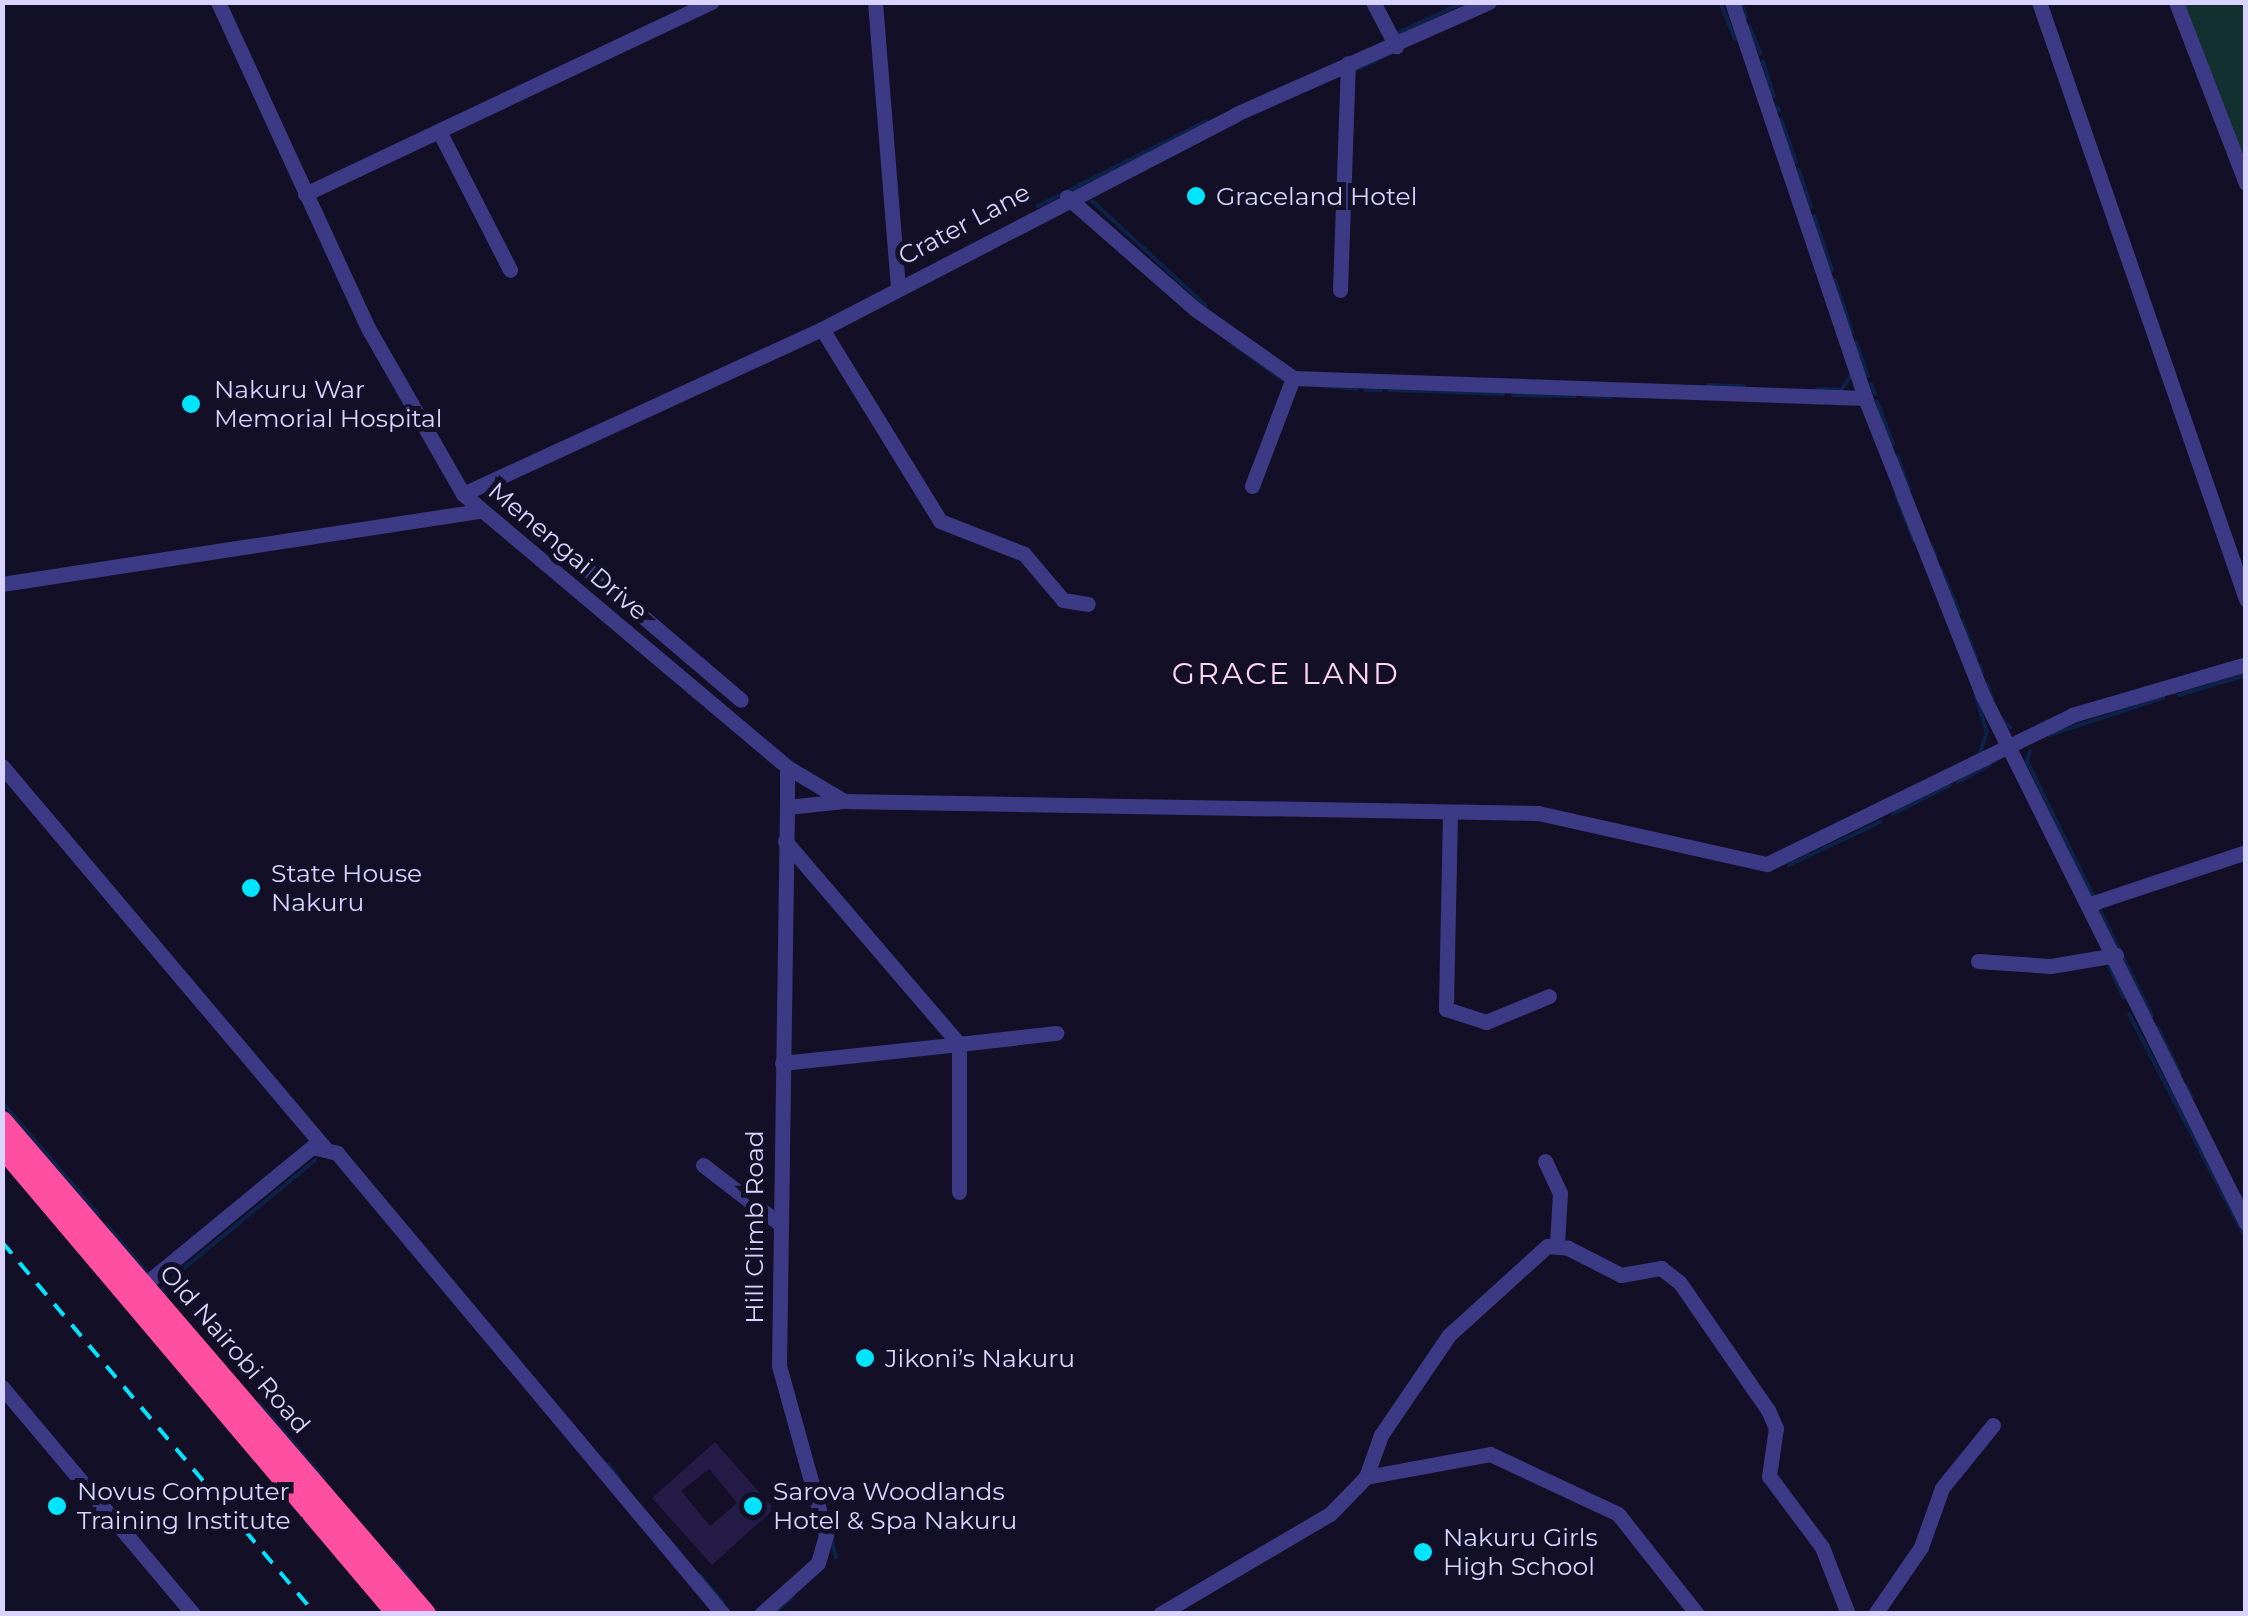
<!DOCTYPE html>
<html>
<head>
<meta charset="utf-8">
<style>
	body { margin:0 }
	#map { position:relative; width:2248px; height:1616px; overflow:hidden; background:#130f26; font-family:Montserrat,sans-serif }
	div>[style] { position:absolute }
	.green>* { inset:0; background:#12302f }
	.stream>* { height:4px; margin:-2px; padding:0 2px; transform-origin:2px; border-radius:2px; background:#0c2248 }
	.building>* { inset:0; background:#241b47 }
	.minor>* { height:15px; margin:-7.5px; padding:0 7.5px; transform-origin:7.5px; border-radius:7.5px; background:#3d3a85 }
	.highway>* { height:22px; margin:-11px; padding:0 11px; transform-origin:11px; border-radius:11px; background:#ff4fa3 }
	.rail>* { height:4px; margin-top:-2px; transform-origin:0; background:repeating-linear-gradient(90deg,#00e5ff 0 15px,transparent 0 27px) }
	.dots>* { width:28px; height:28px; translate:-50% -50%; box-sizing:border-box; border:5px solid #130f26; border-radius:50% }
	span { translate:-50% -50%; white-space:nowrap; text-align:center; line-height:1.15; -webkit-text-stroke:10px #130f26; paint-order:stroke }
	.poi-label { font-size:25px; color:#d9d4ff }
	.left { translate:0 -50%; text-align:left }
	.street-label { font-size:25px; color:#d9d4ff }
	.quarter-label { font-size:30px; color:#ffd6f0; letter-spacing:2.5px }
	.frame { position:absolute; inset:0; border:5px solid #d9d4ff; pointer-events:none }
</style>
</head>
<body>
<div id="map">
	<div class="green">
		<i style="clip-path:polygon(2180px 3px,2245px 3px,2245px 172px)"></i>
	</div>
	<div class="stream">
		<i style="left:1720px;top:2px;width:40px;rotate:68deg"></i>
		<i style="left:1741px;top:2px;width:16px;rotate:72deg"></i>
		<i style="left:1749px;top:26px;width:30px;rotate:67deg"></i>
		<i style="left:1396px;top:34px;width:75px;rotate:-25.2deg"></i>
		<i style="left:1763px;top:61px;width:37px;rotate:73deg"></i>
		<i style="left:1353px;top:71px;width:45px;rotate:-24.9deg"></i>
		<i style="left:1777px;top:107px;width:4px;rotate:63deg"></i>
		<i style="left:1781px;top:119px;width:46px;rotate:70.8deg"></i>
		<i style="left:1799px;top:170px;width:39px;rotate:72deg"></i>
		<i style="left:1092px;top:201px;width:154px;rotate:42.6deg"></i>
		<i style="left:1038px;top:206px;width:189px;rotate:-26.7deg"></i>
		<i style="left:1814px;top:216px;width:57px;rotate:71.6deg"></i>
		<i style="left:1835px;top:280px;width:55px;rotate:71.9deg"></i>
		<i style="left:1856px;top:342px;width:36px;rotate:71deg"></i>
		<i style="left:1233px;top:344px;width:60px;rotate:35.5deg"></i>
		<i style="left:1871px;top:384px;width:11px;rotate:68deg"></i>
		<i style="left:1708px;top:385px;width:36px;rotate:2deg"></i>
		<i style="left:1323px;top:386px;width:33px;rotate:5deg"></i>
		<i style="left:1817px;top:389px;width:24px;rotate:2deg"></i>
		<i style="left:1841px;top:390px;width:16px;rotate:-55deg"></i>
		<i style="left:1365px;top:390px;width:16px"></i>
		<i style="left:1389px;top:390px;width:114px;rotate:2deg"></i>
		<i style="left:1513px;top:395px;width:62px;rotate:0.9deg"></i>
		<i style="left:1585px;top:396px;width:26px;rotate:2deg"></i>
		<i style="left:1877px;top:401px;width:46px;rotate:69.6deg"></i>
		<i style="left:1897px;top:456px;width:35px;rotate:70deg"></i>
		<i style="left:1896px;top:495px;width:49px;rotate:68.6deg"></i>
		<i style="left:1932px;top:547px;width:11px;rotate:68deg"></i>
		<i style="left:1940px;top:567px;width:49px;rotate:67.1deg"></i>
		<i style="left:1962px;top:621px;width:40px;rotate:69deg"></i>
		<i style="left:1980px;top:666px;width:7px;rotate:74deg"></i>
		<i style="left:1987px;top:684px;width:15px;rotate:70deg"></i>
		<i style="left:2179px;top:695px;width:70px;rotate:-16.6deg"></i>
		<i style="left:1976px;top:697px;width:37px;rotate:73deg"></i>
		<i style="left:1987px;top:732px;width:23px;rotate:108deg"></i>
		<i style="left:2002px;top:720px;width:11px;rotate:41deg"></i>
		<i style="left:2049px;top:735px;width:120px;rotate:-18deg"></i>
		<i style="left:2030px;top:751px;width:10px;rotate:107deg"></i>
		<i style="left:2027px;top:761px;width:150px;rotate:63.9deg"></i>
		<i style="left:1957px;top:782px;width:37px;rotate:-27deg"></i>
		<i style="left:1893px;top:814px;width:64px;rotate:-27deg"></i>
		<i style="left:1789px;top:865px;width:101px;rotate:-25.3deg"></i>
		<i style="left:2099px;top:909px;width:119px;rotate:63.6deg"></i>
		<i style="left:2109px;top:966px;width:35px;rotate:65deg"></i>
		<i style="left:2129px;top:1014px;width:254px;rotate:62.5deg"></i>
		<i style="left:2158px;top:1028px;width:51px;rotate:64.4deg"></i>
		<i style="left:2186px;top:1086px;width:13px;rotate:61deg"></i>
		<i style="left:2px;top:1102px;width:148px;rotate:49.4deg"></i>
		<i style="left:2241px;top:1196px;width:10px;rotate:61deg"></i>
		<i style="left:107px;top:1225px;width:62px;rotate:50.2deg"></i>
		<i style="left:166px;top:1296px;width:7px;rotate:-124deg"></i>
		<i style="left:162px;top:1290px;width:30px;rotate:-45deg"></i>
		<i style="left:183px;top:1269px;width:171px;rotate:-39.5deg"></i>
		<i style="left:259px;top:1403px;width:100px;rotate:49.5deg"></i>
		<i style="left:608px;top:1464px;width:20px;rotate:53deg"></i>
		<i style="left:831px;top:1538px;width:20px;rotate:75deg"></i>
		<i style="left:395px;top:1562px;width:25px;rotate:48deg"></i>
		<i style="left:700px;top:1575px;width:35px;rotate:50deg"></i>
		<i style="left:773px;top:1614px;width:27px;rotate:-42deg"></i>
	</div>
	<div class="building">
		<i style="clip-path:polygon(evenodd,715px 1442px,774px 1509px,712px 1565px,652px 1498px,715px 1442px,709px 1469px,737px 1503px,710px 1526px,681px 1491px,709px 1469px)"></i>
	</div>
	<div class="minor">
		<i style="left:218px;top:2px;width:359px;rotate:65.3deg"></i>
		<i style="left:368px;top:328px;width:191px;rotate:60.2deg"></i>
		<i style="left:463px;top:494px;width:424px;rotate:40.1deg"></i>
		<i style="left:787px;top:767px;width:66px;rotate:30.8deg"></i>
		<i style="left:844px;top:801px;width:694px;rotate:0.99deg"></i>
		<i style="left:1538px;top:813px;width:235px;rotate:12.6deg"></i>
		<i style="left:1767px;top:864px;width:339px;rotate:-26deg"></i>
		<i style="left:2072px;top:715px;width:181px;rotate:-16.3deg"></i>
		<i style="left:875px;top:2px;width:286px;rotate:85.4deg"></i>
		<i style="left:1373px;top:2px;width:50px;rotate:62.4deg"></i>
		<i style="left:1732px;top:2px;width:418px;rotate:71.4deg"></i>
		<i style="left:1865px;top:398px;width:321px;rotate:68.4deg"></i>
		<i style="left:1983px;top:696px;width:589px;rotate:63.48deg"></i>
		<i style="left:2039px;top:2px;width:632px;rotate:70.88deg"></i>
		<i style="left:2176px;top:2px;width:194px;rotate:68.9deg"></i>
		<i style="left:439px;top:131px;width:156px;rotate:62.9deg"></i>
		<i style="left:305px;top:194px;width:450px;rotate:-25.3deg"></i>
		<i style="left:1067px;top:197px;width:170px;rotate:41.2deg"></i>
		<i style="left:1195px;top:309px;width:120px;rotate:35.1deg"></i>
		<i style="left:1293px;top:378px;width:572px;rotate:2deg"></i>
		<i style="left:1340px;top:290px;width:227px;rotate:-88deg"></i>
		<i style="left:822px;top:329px;width:225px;rotate:58.4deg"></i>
		<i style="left:940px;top:521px;width:90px;rotate:21.4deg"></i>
		<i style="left:1024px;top:554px;width:60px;rotate:49.7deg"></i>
		<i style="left:1063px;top:600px;width:25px;rotate:9deg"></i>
		<i style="left:487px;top:484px;width:333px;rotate:40.4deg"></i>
		<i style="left:1252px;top:486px;width:116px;rotate:-69.2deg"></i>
		<i style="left:463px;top:494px;width:395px;rotate:-24.7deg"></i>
		<i style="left:822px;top:329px;width:466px;rotate:-27.4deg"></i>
		<i style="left:1236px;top:114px;width:277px;rotate:-23.9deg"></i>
		<i style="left:2px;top:584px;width:482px;rotate:-8.7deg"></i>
		<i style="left:2px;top:766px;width:499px;rotate:49.8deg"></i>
		<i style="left:787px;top:767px;width:40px;rotate:90deg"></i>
		<i style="left:787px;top:807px;width:57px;rotate:-6deg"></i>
		<i style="left:1450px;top:814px;width:195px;rotate:91.2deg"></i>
		<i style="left:1446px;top:1009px;width:42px;rotate:18deg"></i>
		<i style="left:1486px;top:1022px;width:68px;rotate:-22.4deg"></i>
		<i style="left:785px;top:841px;width:267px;rotate:49.4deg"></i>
		<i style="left:959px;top:1044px;width:98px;rotate:-6.5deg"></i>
		<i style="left:2090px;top:904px;width:164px;rotate:-18.4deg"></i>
		<i style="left:1978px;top:961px;width:73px;rotate:3.9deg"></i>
		<i style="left:2051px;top:966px;width:66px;rotate:-9.6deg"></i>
		<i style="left:782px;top:1063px;width:178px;rotate:-6.1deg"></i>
		<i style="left:959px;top:1044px;width:148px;rotate:90deg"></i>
		<i style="left:1545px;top:1161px;width:35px;rotate:65deg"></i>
		<i style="left:1560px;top:1193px;width:51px;rotate:93.4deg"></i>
		<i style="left:703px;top:1165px;width:97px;rotate:37.5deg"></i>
		<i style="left:144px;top:1285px;width:217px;rotate:-39.4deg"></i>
		<i style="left:312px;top:1147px;width:26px;rotate:13deg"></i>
		<i style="left:337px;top:1153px;width:601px;rotate:50.06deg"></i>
		<i style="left:2px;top:1387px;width:297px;rotate:49.9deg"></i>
		<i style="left:1366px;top:1477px;width:45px;rotate:-70.3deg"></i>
		<i style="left:1381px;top:1435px;width:121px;rotate:-55.8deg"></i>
		<i style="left:1449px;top:1335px;width:132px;rotate:-42.2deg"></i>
		<i style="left:1547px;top:1246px;width:21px;rotate:5deg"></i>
		<i style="left:1568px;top:1248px;width:59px;rotate:27deg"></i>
		<i style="left:1621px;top:1275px;width:41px;rotate:-9.9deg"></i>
		<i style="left:1661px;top:1268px;width:24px;rotate:38deg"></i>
		<i style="left:1680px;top:1283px;width:155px;rotate:55.3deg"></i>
		<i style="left:1768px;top:1410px;width:20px;rotate:66deg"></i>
		<i style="left:1776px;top:1428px;width:49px;rotate:98.3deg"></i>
		<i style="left:1769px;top:1476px;width:89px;rotate:53.3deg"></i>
		<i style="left:1822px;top:1547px;width:72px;rotate:68.8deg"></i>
		<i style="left:761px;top:1614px;width:76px;rotate:-41.8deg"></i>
		<i style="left:818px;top:1563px;width:29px;rotate:-74deg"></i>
		<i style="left:826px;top:1535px;width:176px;rotate:-105.5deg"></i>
		<i style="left:779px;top:1365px;width:558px;rotate:-89.18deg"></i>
		<i style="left:1160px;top:1614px;width:197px;rotate:-30.5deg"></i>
		<i style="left:1330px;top:1514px;width:52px;rotate:-45.8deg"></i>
		<i style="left:1366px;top:1477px;width:126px;rotate:-10.5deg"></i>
		<i style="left:1490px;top:1454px;width:141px;rotate:25.1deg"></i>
		<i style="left:1618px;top:1514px;width:127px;rotate:51.7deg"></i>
		<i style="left:1875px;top:1614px;width:81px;rotate:-55.5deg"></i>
		<i style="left:1921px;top:1547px;width:63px;rotate:-70.4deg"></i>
		<i style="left:1942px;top:1488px;width:81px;rotate:-51deg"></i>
	</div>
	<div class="highway">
		<i style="left:2px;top:1122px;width:649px;rotate:49.31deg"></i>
		<i style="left:2px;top:1146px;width:613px;rotate:49.76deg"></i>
	</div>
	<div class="rail">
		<i style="left:2px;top:1242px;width:486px;rotate:49.9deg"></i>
	</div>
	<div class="dots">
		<i style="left:1196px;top:196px;background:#00e5ff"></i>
		<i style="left:191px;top:404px;background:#00e5ff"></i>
		<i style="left:251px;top:888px;background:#00e5ff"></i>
		<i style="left:865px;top:1358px;background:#00e5ff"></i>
		<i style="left:57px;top:1506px;background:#00e5ff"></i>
		<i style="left:753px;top:1506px;background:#00e5ff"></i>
		<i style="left:1423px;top:1552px;background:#00e5ff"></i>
	</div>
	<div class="poi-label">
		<span class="left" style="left:1216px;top:196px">Graceland Hotel</span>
		<span class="left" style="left:214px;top:404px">Nakuru War<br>Memorial Hospital</span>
		<span class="left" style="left:271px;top:888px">State House<br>Nakuru</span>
		<span class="left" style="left:885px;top:1358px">Jikoni’s Nakuru</span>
		<span class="left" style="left:77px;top:1506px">Novus Computer<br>Training Institute</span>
		<span class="left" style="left:773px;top:1506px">Sarova Woodlands<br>Hotel &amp; Spa Nakuru</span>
		<span class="left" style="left:1443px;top:1552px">Nakuru Girls<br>High School</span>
	</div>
	<div class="street-label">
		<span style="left:964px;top:224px;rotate:-28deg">Crater Lane</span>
		<span style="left:568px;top:551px;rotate:40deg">Menengai Drive</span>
		<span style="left:754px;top:1227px;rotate:-90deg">Hill Climb Road</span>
		<span style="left:235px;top:1349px;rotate:49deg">Old Nairobi Road</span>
	</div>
	<div class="quarter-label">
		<span style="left:1286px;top:674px">GRACE LAND</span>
	</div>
	<div class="frame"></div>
</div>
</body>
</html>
